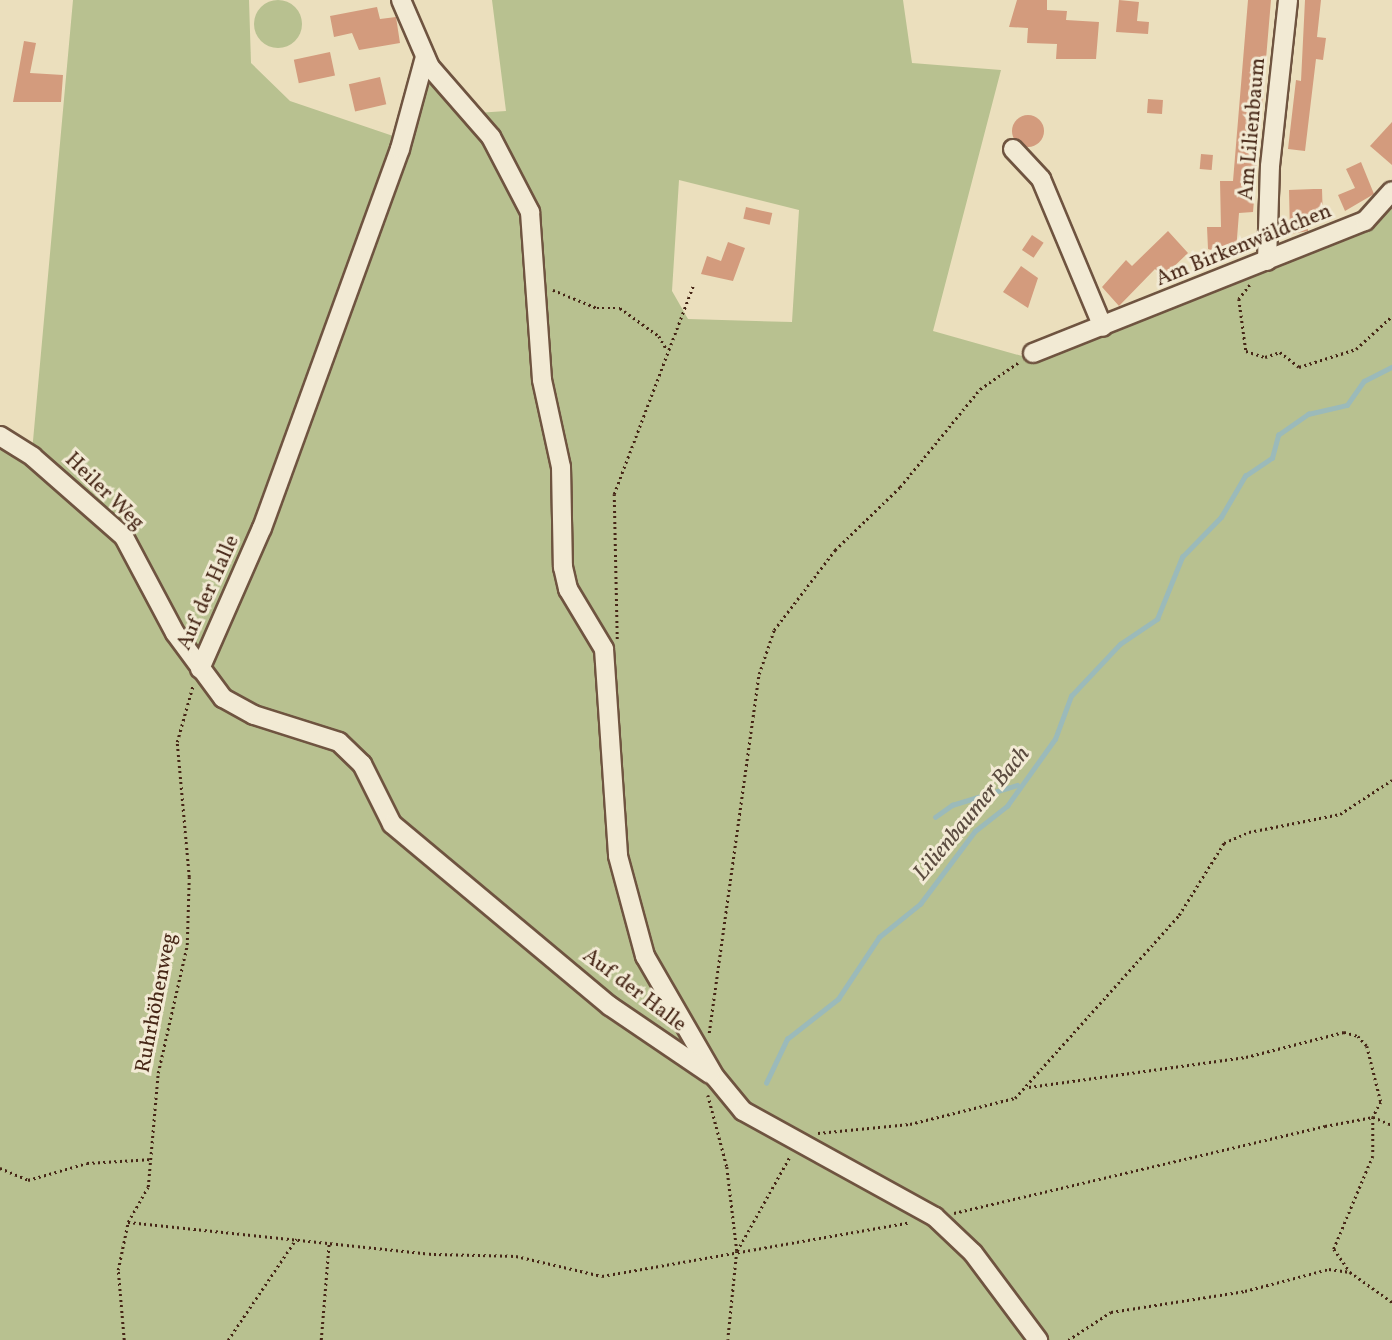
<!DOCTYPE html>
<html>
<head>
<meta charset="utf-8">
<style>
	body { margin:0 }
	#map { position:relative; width:1392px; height:1340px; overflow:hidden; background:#ebdfbd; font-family:Vollkorn,serif }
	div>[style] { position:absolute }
	.green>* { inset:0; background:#b8c190 }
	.round { border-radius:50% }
	.stream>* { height:4.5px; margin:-2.25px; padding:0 2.25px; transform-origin:2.25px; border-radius:2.25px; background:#9bbaba }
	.building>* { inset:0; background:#d39b7d; transform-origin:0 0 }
	.path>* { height:2.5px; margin-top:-1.25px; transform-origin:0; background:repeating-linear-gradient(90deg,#462616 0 2px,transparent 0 5.5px) }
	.roads { filter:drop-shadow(2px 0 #6f5440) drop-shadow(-2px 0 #6f5440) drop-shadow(0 2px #6f5440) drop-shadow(0 -2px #6f5440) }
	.minor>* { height:18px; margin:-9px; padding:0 9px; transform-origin:9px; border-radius:9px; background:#f2ead4 }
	span { translate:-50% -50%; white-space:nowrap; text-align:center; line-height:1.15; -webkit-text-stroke:6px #f2ead4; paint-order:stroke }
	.street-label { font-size:21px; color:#462616 }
	.water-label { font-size:23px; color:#5b4b3f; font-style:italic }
</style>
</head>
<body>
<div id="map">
	<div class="green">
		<i style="clip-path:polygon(evenodd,73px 0,249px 0,251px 63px,290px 101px,399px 138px,420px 85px,431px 75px,461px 105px,534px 220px,477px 113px,506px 111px,492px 0,903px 0,912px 63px,1001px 70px,933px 331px,1029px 358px,1267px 264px,1392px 199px,1392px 1340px,0 1340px,0 438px,32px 452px,73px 0,679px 180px,799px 210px,792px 322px,688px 319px,672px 291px,679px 180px)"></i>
		<i class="round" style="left:254px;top:0;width:48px;height:48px"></i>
	</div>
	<div class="stream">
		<i style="left:935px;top:817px;width:21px;rotate:-35deg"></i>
		<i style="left:952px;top:805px;width:68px;rotate:-17.1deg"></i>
		<i style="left:766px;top:1083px;width:49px;rotate:-64.5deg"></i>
		<i style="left:787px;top:1039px;width:65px;rotate:-38.1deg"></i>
		<i style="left:838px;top:999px;width:74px;rotate:-56.5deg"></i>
		<i style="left:879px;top:937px;width:53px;rotate:-38.8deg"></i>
		<i style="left:920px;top:904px;width:91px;rotate:-53deg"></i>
		<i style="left:975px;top:831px;width:41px;rotate:-38deg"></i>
		<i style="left:1007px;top:806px;width:82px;rotate:-54.4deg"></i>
		<i style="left:1055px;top:739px;width:46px;rotate:-69.6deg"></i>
		<i style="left:1071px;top:696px;width:71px;rotate:-46.7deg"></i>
		<i style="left:1120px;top:644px;width:45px;rotate:-34deg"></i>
		<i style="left:1157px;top:619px;width:67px;rotate:-68deg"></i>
		<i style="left:1182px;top:557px;width:56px;rotate:-45.7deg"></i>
		<i style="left:1221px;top:517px;width:48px;rotate:-59.7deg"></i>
		<i style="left:1245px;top:476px;width:32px;rotate:-34deg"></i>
		<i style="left:1272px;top:458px;width:24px;rotate:-75deg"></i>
		<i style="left:1278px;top:435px;width:37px;rotate:-35deg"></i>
		<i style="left:1308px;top:414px;width:40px;rotate:-13deg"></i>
		<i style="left:1347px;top:405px;width:29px;rotate:-55deg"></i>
		<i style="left:1364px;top:381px;width:31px;rotate:-27deg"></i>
	</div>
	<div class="building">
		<i style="clip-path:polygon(1017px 0,1047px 0,1047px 10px,1067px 11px,1066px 20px,1099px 22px,1096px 59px,1056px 59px,1057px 44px,1027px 43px,1028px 28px,1009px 27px)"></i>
		<i style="clip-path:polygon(1119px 0,1139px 2px,1137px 21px,1149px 22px,1148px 34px,1116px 32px)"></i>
		<i style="clip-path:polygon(1248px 0,1271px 0,1253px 212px,1239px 213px,1236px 251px,1217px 252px,1208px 249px,1207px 227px,1221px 227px,1220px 181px,1233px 181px)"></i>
		<i style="clip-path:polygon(1305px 0,1321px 0,1317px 37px,1326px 38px,1323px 60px,1316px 59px,1305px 151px,1288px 149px,1296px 80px,1301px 81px)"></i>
		<i style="clip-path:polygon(377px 7px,380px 19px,396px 17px,400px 43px,359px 50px,352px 33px,334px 37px,330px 16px)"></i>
		<i style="clip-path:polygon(24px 41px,36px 43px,30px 73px,63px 75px,61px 102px,13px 102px)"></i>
		<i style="left:330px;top:52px;width:24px;height:37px;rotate:78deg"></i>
		<i style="left:380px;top:77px;width:28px;height:32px;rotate:77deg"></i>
		<i style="left:1148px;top:99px;width:15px;height:14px;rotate:4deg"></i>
		<i class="round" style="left:1012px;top:115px;width:32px;height:32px"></i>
		<i style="clip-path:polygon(1392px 122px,1392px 165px,1370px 146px)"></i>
		<i style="left:1201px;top:154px;width:12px;height:15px;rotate:5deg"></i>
		<i style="clip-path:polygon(1361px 162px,1374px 194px,1345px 211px,1338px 195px,1355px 188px,1346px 169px)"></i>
		<i style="clip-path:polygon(1314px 189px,1322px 189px,1323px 221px,1308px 221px,1308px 231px,1290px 234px,1289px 190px)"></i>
		<i style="left:746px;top:207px;width:27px;height:12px;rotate:13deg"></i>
		<i style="clip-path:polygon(1168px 231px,1188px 253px,1163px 277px,1155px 269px,1119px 306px,1102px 287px,1126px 260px,1132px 266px)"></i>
		<i style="left:1032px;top:235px;width:14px;height:18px;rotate:34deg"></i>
		<i style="clip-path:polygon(728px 242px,745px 248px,733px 281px,701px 274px,707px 256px,721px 261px)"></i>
		<i style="clip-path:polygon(1021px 266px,1038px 278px,1028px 308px,1003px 292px)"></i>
	</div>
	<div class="path">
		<i style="left:1250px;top:285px;width:18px;rotate:128deg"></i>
		<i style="left:1239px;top:299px;width:52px;rotate:82.3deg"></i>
		<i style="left:1246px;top:351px;width:20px;rotate:18deg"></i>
		<i style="left:1265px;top:357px;width:16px;rotate:-18deg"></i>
		<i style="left:1280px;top:352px;width:24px;rotate:38deg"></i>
		<i style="left:1299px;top:367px;width:60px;rotate:-17.5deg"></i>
		<i style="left:1356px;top:349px;width:49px;rotate:-42.5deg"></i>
		<i style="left:553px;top:290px;width:48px;rotate:22.2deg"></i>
		<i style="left:597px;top:308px;width:23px"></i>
		<i style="left:620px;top:308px;width:48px;rotate:35.7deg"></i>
		<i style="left:659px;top:336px;width:16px;rotate:60deg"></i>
		<i style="left:617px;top:639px;width:145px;rotate:-91.2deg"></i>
		<i style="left:614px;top:494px;width:222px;rotate:-69.2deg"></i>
		<i style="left:709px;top:1033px;width:362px;rotate:-82.1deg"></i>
		<i style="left:759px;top:674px;width:46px;rotate:-71.2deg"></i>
		<i style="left:774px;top:630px;width:101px;rotate:-52.7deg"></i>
		<i style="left:835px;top:550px;width:91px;rotate:-44.1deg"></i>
		<i style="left:900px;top:487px;width:127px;rotate:-50.8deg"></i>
		<i style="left:980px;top:389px;width:47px;rotate:-34.7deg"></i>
		<i style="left:1029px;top:1087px;width:219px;rotate:-7.9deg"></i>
		<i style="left:1246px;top:1057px;width:101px;rotate:-14.3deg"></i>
		<i style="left:1344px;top:1032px;width:15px;rotate:16deg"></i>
		<i style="left:1358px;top:1036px;width:13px;rotate:48deg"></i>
		<i style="left:1367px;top:1046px;width:58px;rotate:76deg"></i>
		<i style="left:1381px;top:1102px;width:17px;rotate:118deg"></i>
		<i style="left:1373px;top:1117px;width:39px;rotate:90deg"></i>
		<i style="left:1373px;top:1156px;width:101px;rotate:112.8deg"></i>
		<i style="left:1334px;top:1249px;width:28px;rotate:55deg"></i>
		<i style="left:708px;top:1095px;width:74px;rotate:75.2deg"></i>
		<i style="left:727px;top:1167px;width:85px;rotate:83.2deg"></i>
		<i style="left:737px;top:1251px;width:89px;rotate:95.8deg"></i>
		<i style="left:818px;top:1133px;width:92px;rotate:-5.6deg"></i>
		<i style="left:910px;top:1124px;width:108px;rotate:-13.9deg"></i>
		<i style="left:1015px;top:1098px;width:246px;rotate:-48.1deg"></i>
		<i style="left:1179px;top:915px;width:85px;rotate:-58deg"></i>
		<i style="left:1224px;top:843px;width:27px;rotate:-24deg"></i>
		<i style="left:1249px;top:832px;width:93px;rotate:-11.2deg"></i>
		<i style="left:1340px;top:814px;width:62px;rotate:-33.2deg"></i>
		<i style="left:0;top:1168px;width:30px;rotate:23deg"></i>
		<i style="left:28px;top:1180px;width:61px;rotate:-16.1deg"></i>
		<i style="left:87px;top:1163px;width:66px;rotate:-3.5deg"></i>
		<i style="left:954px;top:1213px;width:381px;rotate:-13.2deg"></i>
		<i style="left:1325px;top:1126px;width:49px;rotate:-10.6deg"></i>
		<i style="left:1373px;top:1117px;width:21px;rotate:23deg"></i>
		<i style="left:128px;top:1222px;width:308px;rotate:6deg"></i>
		<i style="left:434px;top:1254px;width:82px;rotate:1.4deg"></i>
		<i style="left:516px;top:1256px;width:88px;rotate:13.1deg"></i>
		<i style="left:602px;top:1276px;width:313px;rotate:-9.9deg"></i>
		<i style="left:737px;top:1251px;width:109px;rotate:-60.8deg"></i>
		<i style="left:124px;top:1340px;width:70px;rotate:-94.9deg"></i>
		<i style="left:118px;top:1270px;width:49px;rotate:-78.2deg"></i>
		<i style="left:128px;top:1222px;width:40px;rotate:-60.3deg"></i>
		<i style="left:148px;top:1187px;width:114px;rotate:-85deg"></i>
		<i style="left:158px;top:1073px;width:131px;rotate:-77.2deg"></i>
		<i style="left:187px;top:945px;width:68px;rotate:-88.3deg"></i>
		<i style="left:189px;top:877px;width:136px;rotate:-95.1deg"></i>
		<i style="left:177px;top:742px;width:59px;rotate:-74.3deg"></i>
		<i style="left:228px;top:1340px;width:122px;rotate:-56deg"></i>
		<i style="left:321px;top:1340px;width:98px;rotate:-85.3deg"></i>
		<i style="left:1068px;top:1340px;width:51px;rotate:-33.1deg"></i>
		<i style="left:1111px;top:1312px;width:136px;rotate:-8.9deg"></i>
		<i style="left:1245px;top:1291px;width:87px;rotate:-14.7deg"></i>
		<i style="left:1329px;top:1269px;width:21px;rotate:8deg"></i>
		<i style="left:1350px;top:1272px;width:52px;rotate:35.5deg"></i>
	</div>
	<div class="roads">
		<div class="minor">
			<i style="left:401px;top:0;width:73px;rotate:66.6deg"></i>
			<i style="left:430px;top:67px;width:93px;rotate:48.9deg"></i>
			<i style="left:491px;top:137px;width:85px;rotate:62.5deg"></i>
			<i style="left:530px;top:212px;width:168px;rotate:85.9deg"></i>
			<i style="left:542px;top:380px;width:89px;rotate:77.7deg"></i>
			<i style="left:561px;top:467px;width:100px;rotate:88.9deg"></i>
			<i style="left:563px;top:567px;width:23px;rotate:77deg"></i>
			<i style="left:568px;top:589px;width:70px;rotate:59deg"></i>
			<i style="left:604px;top:649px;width:207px;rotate:86.1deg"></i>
			<i style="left:618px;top:856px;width:104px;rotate:74.9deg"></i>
			<i style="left:645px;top:956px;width:140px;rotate:60deg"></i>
			<i style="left:715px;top:1077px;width:44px;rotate:50.5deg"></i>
			<i style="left:743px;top:1111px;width:219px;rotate:28.9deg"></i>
			<i style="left:935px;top:1217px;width:52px;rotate:43.5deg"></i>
			<i style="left:973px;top:1253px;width:109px;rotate:53.2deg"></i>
			<i style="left:1013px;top:149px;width:41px;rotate:47deg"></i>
			<i style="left:1041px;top:179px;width:160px;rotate:67.3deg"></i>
			<i style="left:1267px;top:261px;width:95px;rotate:-88.2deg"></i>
			<i style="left:1270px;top:166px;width:167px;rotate:-83.8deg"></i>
			<i style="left:1033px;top:353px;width:357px;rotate:-21.7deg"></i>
			<i style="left:1365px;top:221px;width:40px;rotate:-48deg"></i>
			<i style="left:0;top:436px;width:39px;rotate:32deg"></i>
			<i style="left:33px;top:457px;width:121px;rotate:41.3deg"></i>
			<i style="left:124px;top:537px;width:109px;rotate:62deg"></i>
			<i style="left:175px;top:633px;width:81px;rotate:53.6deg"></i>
			<i style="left:223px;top:698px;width:35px;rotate:29deg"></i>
			<i style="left:254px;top:715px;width:89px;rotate:17.6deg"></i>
			<i style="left:339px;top:742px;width:32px;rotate:44deg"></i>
			<i style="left:362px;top:764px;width:67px;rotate:63.4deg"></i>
			<i style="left:392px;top:824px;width:284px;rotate:39.9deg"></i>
			<i style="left:610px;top:1006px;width:121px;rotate:34.2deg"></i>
			<i style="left:200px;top:669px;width:154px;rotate:-66.3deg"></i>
			<i style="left:262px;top:528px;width:403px;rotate:-70deg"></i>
			<i style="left:400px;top:149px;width:95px;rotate:-74.8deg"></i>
		</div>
	</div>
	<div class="street-label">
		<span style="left:1253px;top:129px;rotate:-85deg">Am Lilienbaum</span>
		<span style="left:1244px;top:246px;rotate:-22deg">Am Birkenwäldchen</span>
		<span style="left:104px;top:492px;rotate:44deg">Heiler Weg</span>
		<span style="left:209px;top:593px;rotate:-66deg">Auf der Halle</span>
		<span style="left:634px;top:991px;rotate:37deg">Auf der Halle</span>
		<span style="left:157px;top:1003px;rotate:-79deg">Ruhrhöhenweg</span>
	</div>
	<div class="water-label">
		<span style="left:972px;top:814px;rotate:-50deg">Lilienbaumer Bach</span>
	</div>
</div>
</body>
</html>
